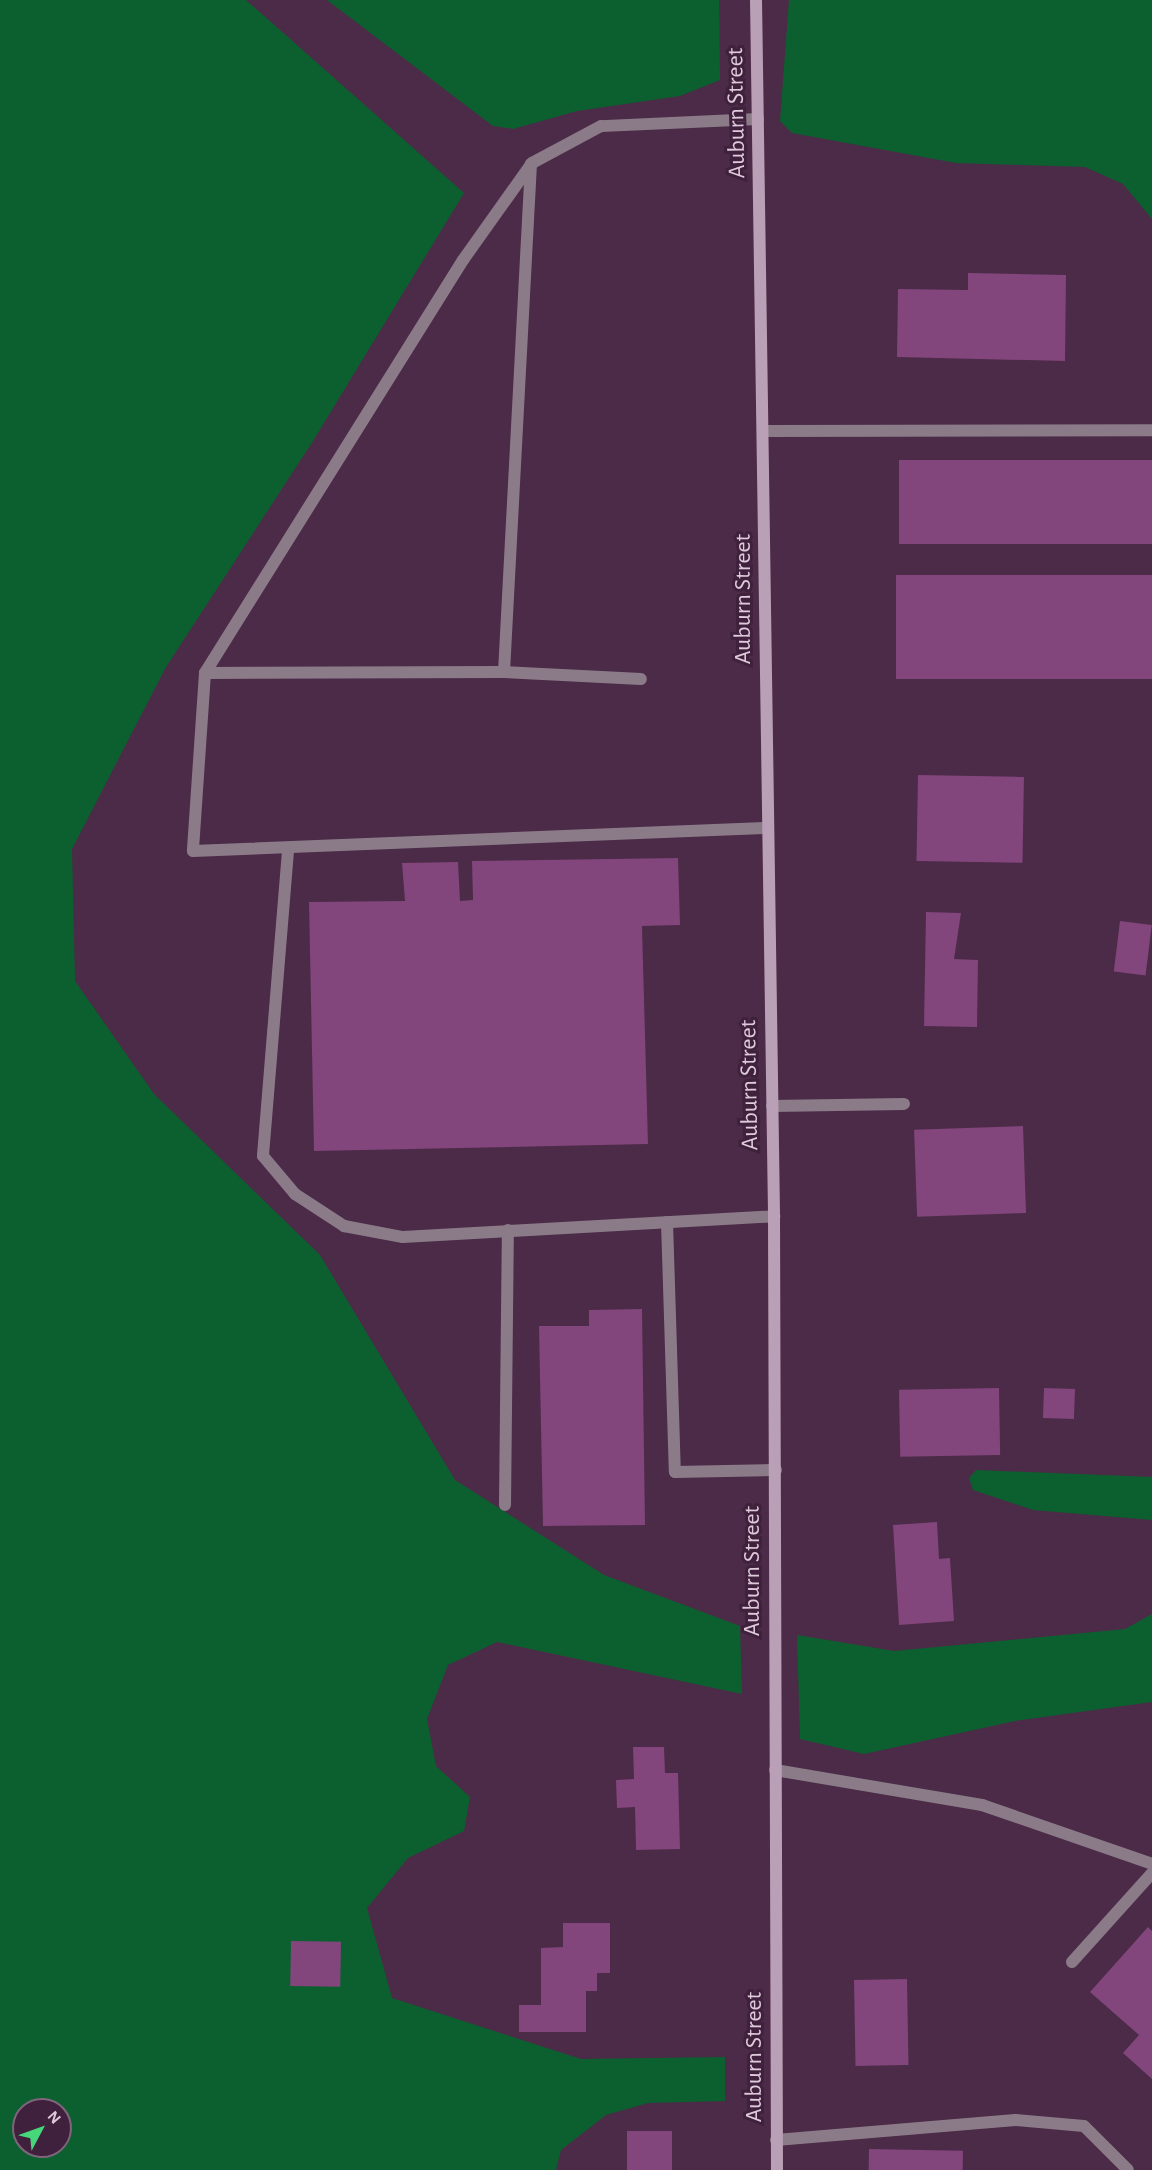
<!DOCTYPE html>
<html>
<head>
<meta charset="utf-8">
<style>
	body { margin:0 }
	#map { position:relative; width:1152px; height:2170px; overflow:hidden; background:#4b2b47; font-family:"Alegreya Sans",sans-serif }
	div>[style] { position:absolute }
	.green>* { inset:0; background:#0c602f }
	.building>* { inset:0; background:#82457c; transform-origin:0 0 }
	.lane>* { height:12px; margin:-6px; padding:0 6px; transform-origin:6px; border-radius:6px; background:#8b7b89 }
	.secondary>* { height:12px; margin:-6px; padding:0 6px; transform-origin:6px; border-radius:6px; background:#baa0b6 }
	span { translate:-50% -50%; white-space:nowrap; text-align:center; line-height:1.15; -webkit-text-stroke:6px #40213d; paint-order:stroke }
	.street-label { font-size:24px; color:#decadb }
	.north { position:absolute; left:12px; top:2098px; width:60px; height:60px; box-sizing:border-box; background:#40213d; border:2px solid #7f657c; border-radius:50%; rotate:49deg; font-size:16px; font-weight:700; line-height:24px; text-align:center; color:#decadb }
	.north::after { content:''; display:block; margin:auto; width:21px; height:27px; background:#46d77a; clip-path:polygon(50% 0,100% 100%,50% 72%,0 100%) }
</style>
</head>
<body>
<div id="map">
	<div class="green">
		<i style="clip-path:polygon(evenodd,0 0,246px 0,464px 193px,313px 441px,166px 667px,72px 849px,75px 981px,154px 1094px,320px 1255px,455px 1480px,604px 1575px,740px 1626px,742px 1694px,497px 1642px,448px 1665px,427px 1719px,436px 1766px,470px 1797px,464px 1831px,408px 1858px,367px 1908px,392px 1998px,581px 2059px,725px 2057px,725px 2101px,648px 2103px,606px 2115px,561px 2150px,556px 2170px,0 2170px,0 0,24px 2110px,60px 2110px,60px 2146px,24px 2146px,24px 2110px)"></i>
		<i style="clip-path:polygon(327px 0,719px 0,720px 80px,680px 96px,577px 111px,513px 129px,493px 126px)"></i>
		<i style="clip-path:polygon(789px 0,1152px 0,1152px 219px,1123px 184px,1085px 167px,956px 163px,792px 133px,780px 121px)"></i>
		<i style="clip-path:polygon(976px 1470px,1152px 1477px,1152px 1520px,1033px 1510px,973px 1490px,969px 1478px)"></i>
		<i style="clip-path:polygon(1152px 1614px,1152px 1702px,1015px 1721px,864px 1754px,800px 1739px,797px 1635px,894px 1651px,1125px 1629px)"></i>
	</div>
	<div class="building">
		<i style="clip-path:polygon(968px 273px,1066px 275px,1065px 361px,897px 357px,898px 289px,968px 290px)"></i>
		<i style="left:1152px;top:460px;width:84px;height:253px;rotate:90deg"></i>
		<i style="left:1152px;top:575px;width:104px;height:256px;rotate:90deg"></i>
		<i style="left:918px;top:775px;width:106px;height:86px;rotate:1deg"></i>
		<i style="clip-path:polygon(678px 858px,680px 925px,642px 926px,648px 1144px,314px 1151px,309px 902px,405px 901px,402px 863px,458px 862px,460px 901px,473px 900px,472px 861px)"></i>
		<i style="clip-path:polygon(926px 912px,961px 913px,954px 959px,978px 960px,977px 1027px,924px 1026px)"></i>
		<i style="left:1120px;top:921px;width:32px;height:51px;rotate:7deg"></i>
		<i style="left:1023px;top:1126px;width:87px;height:109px;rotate:88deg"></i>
		<i style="clip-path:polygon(642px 1309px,645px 1525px,543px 1526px,539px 1326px,589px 1326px,589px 1310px)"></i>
		<i style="left:999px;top:1388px;width:67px;height:100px;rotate:89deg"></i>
		<i style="left:1044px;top:1388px;width:31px;height:30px;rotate:2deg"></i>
		<i style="clip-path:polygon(937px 1522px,939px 1559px,950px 1558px,954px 1621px,899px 1625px,893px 1525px)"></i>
		<i style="clip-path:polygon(633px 1747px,664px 1747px,665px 1773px,678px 1773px,680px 1849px,636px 1850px,635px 1807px,617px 1808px,616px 1780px,634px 1779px)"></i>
		<i style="clip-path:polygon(563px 1923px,610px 1923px,610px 1973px,597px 1973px,597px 1991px,586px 1991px,586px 2032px,519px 2032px,519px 2005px,541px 2005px,541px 1948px,563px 1947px)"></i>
		<i style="clip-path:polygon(1148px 1927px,1152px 1931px,1152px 2079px,1123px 2053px,1139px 2035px,1090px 1992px)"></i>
		<i style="left:291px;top:1941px;width:50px;height:45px;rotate:1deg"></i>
		<i style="left:907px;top:1979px;width:86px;height:53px;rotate:89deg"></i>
		<i style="left:627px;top:2131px;width:45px;height:39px"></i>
		<i style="left:869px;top:2149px;width:94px;height:21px;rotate:1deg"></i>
	</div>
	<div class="lane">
		<i style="left:758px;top:119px;width:157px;rotate:177.4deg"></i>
		<i style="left:601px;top:126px;width:78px;rotate:151.8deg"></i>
		<i style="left:532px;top:163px;width:119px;rotate:125.4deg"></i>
		<i style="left:463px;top:260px;width:487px;rotate:122deg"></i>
		<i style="left:205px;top:673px;width:178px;rotate:93.9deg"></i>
		<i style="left:193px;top:851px;width:573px;rotate:-2.3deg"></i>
		<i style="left:765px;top:431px;width:387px;rotate:-0.1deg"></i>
		<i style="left:504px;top:672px;width:137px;rotate:2.9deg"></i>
		<i style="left:205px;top:673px;width:299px;rotate:-0.2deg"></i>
		<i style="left:504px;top:672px;width:509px;rotate:-86.96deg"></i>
		<i style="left:288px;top:851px;width:306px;rotate:94.7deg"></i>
		<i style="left:263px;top:1156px;width:50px;rotate:49.9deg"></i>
		<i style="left:295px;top:1194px;width:59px;rotate:33.1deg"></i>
		<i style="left:344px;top:1226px;width:60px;rotate:10.6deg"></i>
		<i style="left:403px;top:1237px;width:372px;rotate:-3.2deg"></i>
		<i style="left:772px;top:1106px;width:132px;rotate:-0.9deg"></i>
		<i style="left:667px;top:1222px;width:250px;rotate:88.2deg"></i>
		<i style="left:675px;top:1472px;width:101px;rotate:-1.1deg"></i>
		<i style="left:505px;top:1505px;width:275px;rotate:-89.4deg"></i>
		<i style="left:775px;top:1770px;width:210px;rotate:9.6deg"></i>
		<i style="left:982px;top:1805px;width:180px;rotate:19.1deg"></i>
		<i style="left:1072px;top:1962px;width:120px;rotate:-48deg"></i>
		<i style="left:776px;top:2140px;width:240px;rotate:-4.8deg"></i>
		<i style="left:1015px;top:2120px;width:69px;rotate:5deg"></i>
		<i style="left:1084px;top:2126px;width:62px;rotate:45deg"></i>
	</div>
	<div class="secondary">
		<i style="left:756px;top:0;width:1216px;rotate:89.15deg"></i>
		<i style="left:774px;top:1216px;width:954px;rotate:89.82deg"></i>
	</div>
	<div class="street-label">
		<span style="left:737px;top:113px;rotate:-91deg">Auburn Street</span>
		<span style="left:744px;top:599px;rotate:-90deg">Auburn Street</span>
		<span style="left:750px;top:1085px;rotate:-91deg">Auburn Street</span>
		<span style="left:753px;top:1571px;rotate:-90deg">Auburn Street</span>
		<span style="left:755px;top:2057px;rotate:-90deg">Auburn Street</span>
	</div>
	<div class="north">N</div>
</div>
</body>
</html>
